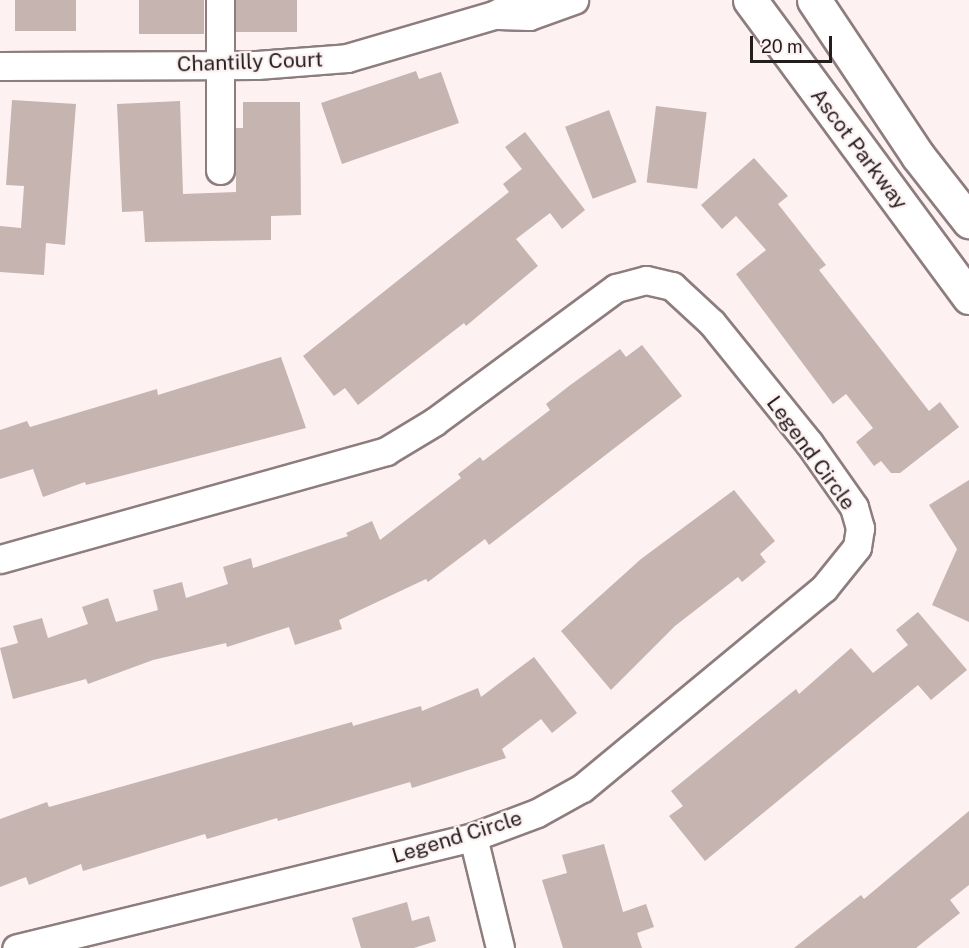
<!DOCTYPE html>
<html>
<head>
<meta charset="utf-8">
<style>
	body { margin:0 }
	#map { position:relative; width:969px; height:948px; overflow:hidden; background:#fdf1f2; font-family:"Public Sans",sans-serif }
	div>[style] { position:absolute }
	.building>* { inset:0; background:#c6b4b0; transform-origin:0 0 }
	.roads { filter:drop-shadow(2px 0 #8e7d7e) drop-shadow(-2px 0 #8e7d7e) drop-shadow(0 2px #8e7d7e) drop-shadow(0 -2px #8e7d7e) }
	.minor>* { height:27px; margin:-13.5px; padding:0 13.5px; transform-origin:13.5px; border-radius:13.5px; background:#fff }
	.secondary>* { height:33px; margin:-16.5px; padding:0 16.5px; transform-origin:16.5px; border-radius:16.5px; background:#fff }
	span { translate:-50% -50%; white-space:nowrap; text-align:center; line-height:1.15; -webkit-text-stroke:4.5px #fdf1f2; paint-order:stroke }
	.street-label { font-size:21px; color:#241d1e }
	.scale { position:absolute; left:750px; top:36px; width:82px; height:27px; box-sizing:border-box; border:3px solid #241d1e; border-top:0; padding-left:8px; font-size:18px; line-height:21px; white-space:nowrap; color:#241d1e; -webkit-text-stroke:4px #fdf1f2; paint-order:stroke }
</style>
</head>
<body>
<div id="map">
	<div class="building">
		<i style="left:15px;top:0;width:61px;height:31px"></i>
		<i style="left:139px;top:0;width:65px;height:34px"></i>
		<i style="left:236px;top:0;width:61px;height:32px"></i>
		<i style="clip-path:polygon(416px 71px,419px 79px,441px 72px,459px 123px,342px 164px,321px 103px)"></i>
		<i style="clip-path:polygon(12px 100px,76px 104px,65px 245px,46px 243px,44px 275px,0 272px,0 226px,21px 228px,24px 186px,6px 185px)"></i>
		<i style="clip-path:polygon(180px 101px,183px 194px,236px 192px,236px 128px,243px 128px,243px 102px,300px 102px,301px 215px,271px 216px,271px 240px,145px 242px,143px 211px,122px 212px,117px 104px)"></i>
		<i style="left:656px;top:106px;width:51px;height:77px;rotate:7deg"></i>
		<i style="left:609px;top:110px;width:77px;height:47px;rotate:69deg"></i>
		<i style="clip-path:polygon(525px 132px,585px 210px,562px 229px,550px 213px,516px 239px,538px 266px,466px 326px,464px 323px,358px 405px,345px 388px,334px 396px,303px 356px,509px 192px,503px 184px,522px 169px,505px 147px)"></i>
		<i style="clip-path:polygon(754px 158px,788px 196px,778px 204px,826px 265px,819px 270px,929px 411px,940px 402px,959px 427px,900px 473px,891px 473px,881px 461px,874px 466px,856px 442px,873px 428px,846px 394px,833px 404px,736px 274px,766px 250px,736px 216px,722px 229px,701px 205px)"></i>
		<i style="clip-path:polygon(642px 345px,682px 396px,489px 545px,485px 539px,428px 582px,426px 579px,339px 620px,342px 629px,295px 645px,289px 627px,227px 647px,226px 643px,153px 660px,88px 684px,86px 679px,13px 699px,0 648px,18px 643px,13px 626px,42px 618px,48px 638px,88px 624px,82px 607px,108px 598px,116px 622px,158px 610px,153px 590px,182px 582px,186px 598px,228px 584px,223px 567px,251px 558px,253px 568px,348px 536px,346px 533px,372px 521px,380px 540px,461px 478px,458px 474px,480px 457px,483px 461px,550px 410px,546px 404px,569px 386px,620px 349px,626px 357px)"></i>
		<i style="clip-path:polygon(281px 357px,306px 428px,86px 485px,85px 482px,43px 497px,33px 469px,0 479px,0 430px,27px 421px,30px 427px,157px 389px,158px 395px)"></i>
		<i style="clip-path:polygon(969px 480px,969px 622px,932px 605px,957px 549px,929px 505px)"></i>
		<i style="clip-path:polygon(734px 490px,775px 541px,760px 554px,766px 562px,742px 582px,738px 577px,675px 626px,611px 690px,561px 631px,641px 559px)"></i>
		<i style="clip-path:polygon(918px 612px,967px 670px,931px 700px,918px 685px,705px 861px,669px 816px,683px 806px,671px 791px,796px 689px,799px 694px,851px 648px,873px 673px,908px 645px,896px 630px)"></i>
		<i style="clip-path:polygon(534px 657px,577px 713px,552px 733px,541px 719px,502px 749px,506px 758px,412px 788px,410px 782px,278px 821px,277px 818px,207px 839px,205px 834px,83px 871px,81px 864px,29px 885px,26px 877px,0 887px,0 819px,47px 802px,49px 807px,352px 722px,353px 726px,421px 706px,422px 711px,478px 688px,481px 697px)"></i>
		<i style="clip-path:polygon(969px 811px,969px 885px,950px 900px,960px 913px,916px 948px,794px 948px,861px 895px,864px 899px)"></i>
		<i style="clip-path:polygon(604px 844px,623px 912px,646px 904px,654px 927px,637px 933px,642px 948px,563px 948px,542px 880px,567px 873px,562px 855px)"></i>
		<i style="clip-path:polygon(407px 902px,412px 921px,429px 916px,436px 941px,414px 948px,361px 948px,352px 918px)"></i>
	</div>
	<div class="roads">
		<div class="minor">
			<i style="left:498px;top:15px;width:31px;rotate:2deg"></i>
			<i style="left:529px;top:16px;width:48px;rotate:-19.6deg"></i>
			<i style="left:0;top:66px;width:257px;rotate:-0.2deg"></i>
			<i style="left:257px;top:65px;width:90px;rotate:-4.4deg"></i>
			<i style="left:347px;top:58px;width:153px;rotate:-16.3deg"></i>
			<i style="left:494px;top:15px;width:32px;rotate:-28deg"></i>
			<i style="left:220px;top:170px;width:170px;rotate:-90deg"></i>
			<i style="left:0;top:559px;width:401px;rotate:-15.6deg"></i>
			<i style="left:386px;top:451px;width:56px;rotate:-31.1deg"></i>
			<i style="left:434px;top:422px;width:226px;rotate:-36.4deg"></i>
			<i style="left:616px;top:288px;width:31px;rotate:-15deg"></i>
			<i style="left:646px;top:280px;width:27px;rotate:13deg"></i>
			<i style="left:672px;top:286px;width:54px;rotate:42.8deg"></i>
			<i style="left:712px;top:323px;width:154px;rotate:51.1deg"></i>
			<i style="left:809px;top:443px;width:78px;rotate:54.9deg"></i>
			<i style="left:854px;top:507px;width:22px;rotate:74deg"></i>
			<i style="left:860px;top:528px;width:19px;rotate:99deg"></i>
			<i style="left:857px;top:547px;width:53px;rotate:128.8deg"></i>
			<i style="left:824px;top:588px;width:314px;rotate:140.4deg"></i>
			<i style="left:582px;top:788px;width:51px;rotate:150.9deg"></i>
			<i style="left:537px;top:813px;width:68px;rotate:159.4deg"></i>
			<i style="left:473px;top:837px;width:470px;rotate:166.3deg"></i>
			<i style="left:473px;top:837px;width:114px;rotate:76.3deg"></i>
		</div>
		<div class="secondary">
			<i style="left:750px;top:0;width:369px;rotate:53.6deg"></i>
			<i style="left:814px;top:0;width:187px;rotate:56.3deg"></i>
			<i style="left:918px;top:156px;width:83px;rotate:51.9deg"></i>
		</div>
	</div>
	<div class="street-label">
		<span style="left:250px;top:62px;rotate:-2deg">Chantilly Court</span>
		<span style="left:859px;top:149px;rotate:53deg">Ascot Parkway</span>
		<span style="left:811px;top:453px;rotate:54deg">Legend Circle</span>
		<span style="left:457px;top:837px;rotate:-17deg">Legend Circle</span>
	</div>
	<div class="scale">20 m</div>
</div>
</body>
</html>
